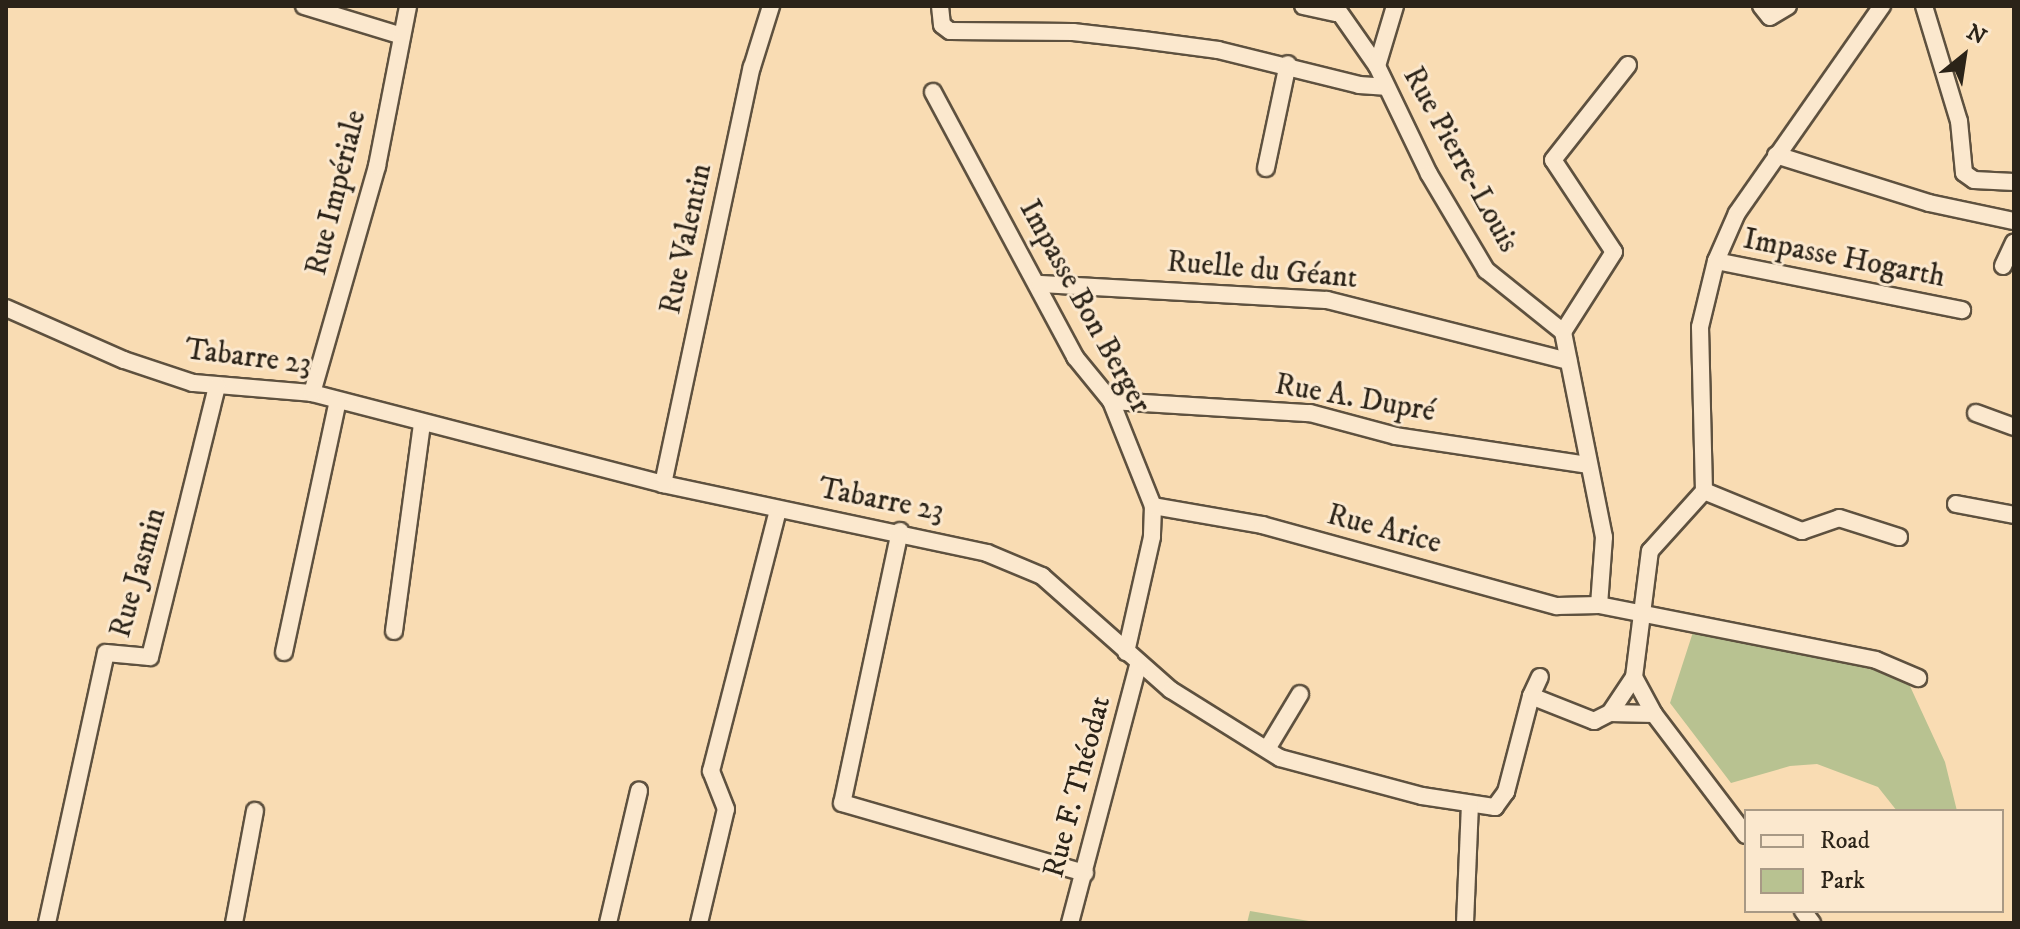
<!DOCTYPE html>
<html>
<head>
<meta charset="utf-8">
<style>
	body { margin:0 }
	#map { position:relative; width:2020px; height:929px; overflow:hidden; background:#f9dcb3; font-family:"IM FELL DW Pica",serif }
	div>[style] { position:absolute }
	.green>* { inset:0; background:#b8c291 }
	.roads { filter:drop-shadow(2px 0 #5e513f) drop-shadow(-2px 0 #5e513f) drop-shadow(0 2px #5e513f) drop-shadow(0 -2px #5e513f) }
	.minor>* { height:16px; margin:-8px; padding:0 8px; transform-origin:8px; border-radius:8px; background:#fbe8ce }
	span { translate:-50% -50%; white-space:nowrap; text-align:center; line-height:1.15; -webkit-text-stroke:6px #fbe8ce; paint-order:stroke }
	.street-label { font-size:30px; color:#2b2318 }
	.frame { position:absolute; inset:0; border:8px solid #2b2318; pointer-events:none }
	.legend { position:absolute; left:1744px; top:809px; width:260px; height:104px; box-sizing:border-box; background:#fbe8ce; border:2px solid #a89985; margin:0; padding:10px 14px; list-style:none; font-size:24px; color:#2b2318 }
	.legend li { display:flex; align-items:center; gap:16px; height:40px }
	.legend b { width:40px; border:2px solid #a89985 }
	.north { position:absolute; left:1924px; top:16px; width:80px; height:80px; -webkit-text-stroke:6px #fbe8ce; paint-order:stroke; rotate:30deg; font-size:22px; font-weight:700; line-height:32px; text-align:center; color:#2b2318 }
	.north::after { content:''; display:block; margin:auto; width:28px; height:36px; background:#2b2318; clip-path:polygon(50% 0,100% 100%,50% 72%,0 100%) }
</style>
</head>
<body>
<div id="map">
	<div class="green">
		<i style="clip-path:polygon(1693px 632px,1854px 661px,1909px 684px,1945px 762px,1957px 811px,1897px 811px,1878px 787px,1817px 764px,1790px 766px,1731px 783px,1670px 703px)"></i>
		<i style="clip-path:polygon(1250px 911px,1321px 923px,1247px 923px)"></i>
	</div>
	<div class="roads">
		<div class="minor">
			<i style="left:304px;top:6px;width:102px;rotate:17deg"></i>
			<i style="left:940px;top:6px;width:19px;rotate:84deg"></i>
			<i style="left:942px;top:25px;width:10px;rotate:37deg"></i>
			<i style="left:950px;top:31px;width:123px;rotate:0.5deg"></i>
			<i style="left:1073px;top:32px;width:70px;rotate:6.5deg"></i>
			<i style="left:1143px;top:40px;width:76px;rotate:7.6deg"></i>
			<i style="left:1218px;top:50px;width:145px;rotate:13.9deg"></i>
			<i style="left:1359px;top:85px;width:26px;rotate:4deg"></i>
			<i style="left:1303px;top:6px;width:34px;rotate:12deg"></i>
			<i style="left:1335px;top:6px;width:73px;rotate:55deg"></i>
			<i style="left:1377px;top:66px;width:120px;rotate:64.3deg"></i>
			<i style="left:1429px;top:174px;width:112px;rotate:59.3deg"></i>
			<i style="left:1486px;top:270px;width:99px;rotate:38.8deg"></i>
			<i style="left:1563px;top:332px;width:209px;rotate:78.7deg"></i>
			<i style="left:1604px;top:537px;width:68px;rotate:94.2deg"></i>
			<i style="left:1599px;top:605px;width:282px;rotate:11.2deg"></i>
			<i style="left:1876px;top:660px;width:46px;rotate:23.2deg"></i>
			<i style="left:1761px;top:6px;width:14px;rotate:51deg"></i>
			<i style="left:1770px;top:17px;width:21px;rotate:-31deg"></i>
			<i style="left:1924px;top:6px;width:120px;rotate:73.1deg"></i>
			<i style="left:1959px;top:121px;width:52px;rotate:84.5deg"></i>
			<i style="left:1964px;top:173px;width:12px;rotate:35deg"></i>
			<i style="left:1974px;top:180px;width:40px;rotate:2.9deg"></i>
			<i style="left:1377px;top:66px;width:63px;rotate:-73.3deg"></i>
			<i style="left:933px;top:92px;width:301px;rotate:61.8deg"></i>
			<i style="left:1075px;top:357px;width:57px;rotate:50.7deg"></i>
			<i style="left:1111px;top:401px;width:113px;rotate:68.2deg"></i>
			<i style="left:1153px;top:506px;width:31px;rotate:92deg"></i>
			<i style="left:1152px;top:537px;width:118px;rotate:102.7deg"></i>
			<i style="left:1776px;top:155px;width:160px;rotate:17.4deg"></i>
			<i style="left:1929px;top:203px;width:87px;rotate:12deg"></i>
			<i style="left:1266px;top:168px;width:106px;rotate:-78.1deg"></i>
			<i style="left:1716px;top:261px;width:251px;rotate:11.3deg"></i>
			<i style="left:2003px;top:266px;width:26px;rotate:-65deg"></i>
			<i style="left:1040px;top:284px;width:287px;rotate:3.2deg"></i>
			<i style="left:1327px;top:300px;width:249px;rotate:14.2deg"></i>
			<i style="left:6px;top:308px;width:129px;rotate:23.8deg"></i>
			<i style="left:124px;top:360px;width:73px;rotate:18.4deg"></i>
			<i style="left:193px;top:383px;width:119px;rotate:4.8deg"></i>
			<i style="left:312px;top:393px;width:363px;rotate:14.5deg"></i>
			<i style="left:663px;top:484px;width:331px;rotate:12deg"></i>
			<i style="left:987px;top:553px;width:60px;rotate:22.7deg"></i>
			<i style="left:1042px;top:576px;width:172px;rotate:41.5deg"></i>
			<i style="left:1171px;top:690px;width:128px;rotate:32deg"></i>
			<i style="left:1280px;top:758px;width:147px;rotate:15deg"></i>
			<i style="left:1422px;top:796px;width:74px;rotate:8.6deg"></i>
			<i style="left:1495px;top:807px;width:19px;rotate:-54deg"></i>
			<i style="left:1506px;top:792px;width:99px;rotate:-75.4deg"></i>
			<i style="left:1531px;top:696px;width:68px;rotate:21.6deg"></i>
			<i style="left:1594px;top:721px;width:18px;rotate:-27deg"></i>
			<i style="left:1610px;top:713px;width:43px;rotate:-56.3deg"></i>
			<i style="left:1634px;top:677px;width:127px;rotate:-82.8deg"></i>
			<i style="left:1650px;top:551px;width:81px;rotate:-48deg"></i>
			<i style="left:1704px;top:491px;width:164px;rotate:-91.4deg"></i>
			<i style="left:1700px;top:327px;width:68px;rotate:-76.4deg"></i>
			<i style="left:1716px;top:261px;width:52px;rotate:-66.4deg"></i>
			<i style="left:1737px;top:213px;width:253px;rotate:-55deg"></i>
			<i style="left:1563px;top:332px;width:95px;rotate:-57.5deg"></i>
			<i style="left:1614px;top:252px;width:110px;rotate:-123.5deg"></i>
			<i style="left:1553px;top:160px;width:121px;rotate:-51.7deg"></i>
			<i style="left:312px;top:393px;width:236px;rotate:-74deg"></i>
			<i style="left:377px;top:166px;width:163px;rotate:-79deg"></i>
			<i style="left:1111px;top:401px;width:199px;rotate:3.5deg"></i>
			<i style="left:1310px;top:413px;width:89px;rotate:15deg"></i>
			<i style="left:1396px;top:436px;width:194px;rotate:8.6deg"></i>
			<i style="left:1976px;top:413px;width:40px;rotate:20.2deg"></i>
			<i style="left:663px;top:484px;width:426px;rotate:-78deg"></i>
			<i style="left:752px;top:67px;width:64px;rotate:-72.7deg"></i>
			<i style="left:1704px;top:491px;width:106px;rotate:22.2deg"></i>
			<i style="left:1802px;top:531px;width:39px;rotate:-19deg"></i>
			<i style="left:1839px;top:518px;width:63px;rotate:17.6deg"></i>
			<i style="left:1956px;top:504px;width:59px;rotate:10.7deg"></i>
			<i style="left:1153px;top:506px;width:111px;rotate:9.9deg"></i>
			<i style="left:1262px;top:525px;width:306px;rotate:15.4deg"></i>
			<i style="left:1557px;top:606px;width:42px;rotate:-1.4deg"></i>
			<i style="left:900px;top:531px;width:278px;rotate:102deg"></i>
			<i style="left:842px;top:803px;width:253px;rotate:16.1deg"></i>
			<i style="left:394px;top:631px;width:210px;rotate:-82.3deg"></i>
			<i style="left:284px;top:652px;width:257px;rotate:-77.9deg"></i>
			<i style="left:1634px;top:677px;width:42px;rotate:61.6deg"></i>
			<i style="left:1654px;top:714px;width:152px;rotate:52.8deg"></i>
			<i style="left:1531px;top:696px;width:21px;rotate:-65deg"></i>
			<i style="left:1610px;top:713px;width:44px;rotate:1.3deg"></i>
			<i style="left:1267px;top:749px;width:64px;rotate:-59deg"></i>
			<i style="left:1803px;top:911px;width:15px;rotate:53deg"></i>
			<i style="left:47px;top:923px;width:276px;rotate:-77.7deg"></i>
			<i style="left:106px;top:653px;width:44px;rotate:5.2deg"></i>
			<i style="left:150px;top:657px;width:279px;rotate:-76.1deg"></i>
			<i style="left:234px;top:923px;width:114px;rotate:-79.4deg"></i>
			<i style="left:608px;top:923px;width:136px;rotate:-76.8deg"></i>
			<i style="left:699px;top:923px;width:117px;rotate:-76.7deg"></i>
			<i style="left:726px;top:809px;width:41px;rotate:-111.5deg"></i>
			<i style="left:711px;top:771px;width:269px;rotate:-75.6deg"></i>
			<i style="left:1070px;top:923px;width:267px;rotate:-75.2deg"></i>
			<i style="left:1465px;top:923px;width:118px;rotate:-87.6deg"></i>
		</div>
	</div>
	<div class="street-label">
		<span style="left:1460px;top:160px;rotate:61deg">Rue Pierre-Louis</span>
		<span style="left:337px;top:193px;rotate:-76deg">Rue Impériale</span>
		<span style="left:687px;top:239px;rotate:-78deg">Rue Valentin</span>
		<span style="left:1844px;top:259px;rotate:11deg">Impasse Hogarth</span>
		<span style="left:1262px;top:271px;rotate:5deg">Ruelle du Géant</span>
		<span style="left:1084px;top:307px;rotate:61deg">Impasse Bon Berger</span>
		<span style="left:248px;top:358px;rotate:7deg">Tabarre 23</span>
		<span style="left:1355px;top:399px;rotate:10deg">Rue A. Dupré</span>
		<span style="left:881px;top:501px;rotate:11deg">Tabarre 23</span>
		<span style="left:1384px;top:530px;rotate:15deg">Rue Arice</span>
		<span style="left:139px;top:573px;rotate:-74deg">Rue Jasmin</span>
		<span style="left:1078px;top:787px;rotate:-75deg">Rue F. Théodat</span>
	</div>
	<div class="frame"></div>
	<ul class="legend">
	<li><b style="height:10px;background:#fbe8ce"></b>Road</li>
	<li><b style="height:22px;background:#b8c291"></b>Park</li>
	</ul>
	<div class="north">N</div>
</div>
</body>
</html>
